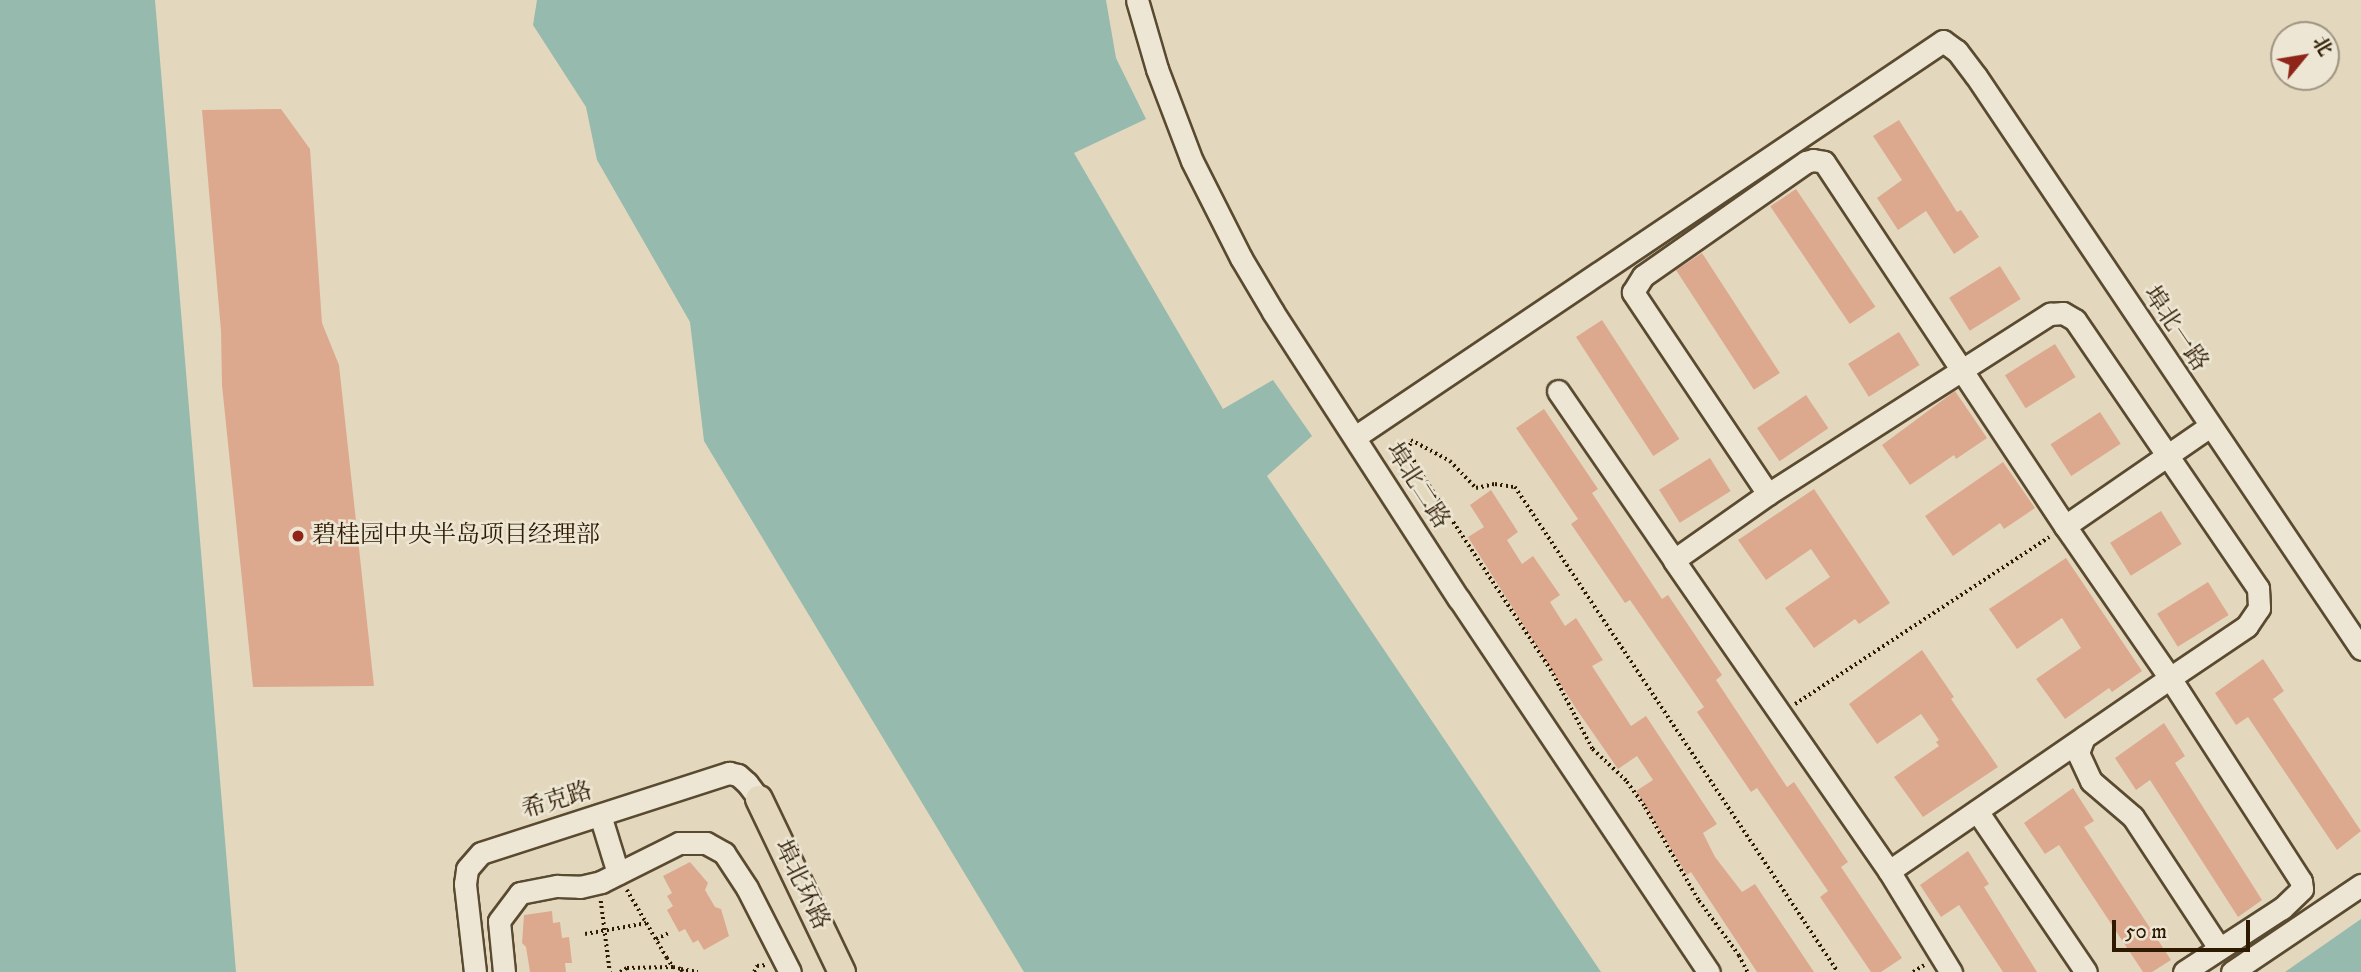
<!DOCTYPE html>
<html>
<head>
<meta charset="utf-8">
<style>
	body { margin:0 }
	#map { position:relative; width:2361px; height:972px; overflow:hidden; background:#e3d8bd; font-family:"IM FELL DW Pica","Noto Serif SC",serif }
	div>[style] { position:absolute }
	.water>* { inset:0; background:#96baad }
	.building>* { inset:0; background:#dca98f; transform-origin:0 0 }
	.path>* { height:3.5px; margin-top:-1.75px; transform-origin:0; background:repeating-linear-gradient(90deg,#2d1a01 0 2px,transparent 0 5.5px) }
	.roads { filter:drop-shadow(2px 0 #5a4a30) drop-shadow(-2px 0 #5a4a30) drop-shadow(0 2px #5a4a30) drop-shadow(0 -2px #5a4a30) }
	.minor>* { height:21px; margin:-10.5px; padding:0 10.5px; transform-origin:10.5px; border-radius:10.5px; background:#ede6d4 }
	.major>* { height:26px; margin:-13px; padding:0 13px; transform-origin:13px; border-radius:13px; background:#e3d8bd }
	.dots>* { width:19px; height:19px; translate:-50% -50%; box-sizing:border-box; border:4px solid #ede6d4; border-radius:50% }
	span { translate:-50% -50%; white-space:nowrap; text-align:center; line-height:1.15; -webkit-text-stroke:5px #ede6d4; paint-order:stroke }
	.street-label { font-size:24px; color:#2d1a01 }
	.poi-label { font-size:24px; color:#2d1a01 }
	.left { translate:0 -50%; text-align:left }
	.north { position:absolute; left:2270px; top:21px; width:70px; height:70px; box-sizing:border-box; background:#ede6d4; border:2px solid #a09480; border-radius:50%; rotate:60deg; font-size:19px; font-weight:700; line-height:28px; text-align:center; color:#2d1a01 }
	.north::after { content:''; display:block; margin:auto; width:24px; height:32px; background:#8f2418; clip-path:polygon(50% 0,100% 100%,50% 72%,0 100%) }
	.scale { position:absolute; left:2112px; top:920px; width:138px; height:32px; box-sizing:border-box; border:4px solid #2d1a01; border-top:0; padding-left:9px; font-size:21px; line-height:24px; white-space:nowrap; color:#2d1a01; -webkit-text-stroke:5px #ede6d4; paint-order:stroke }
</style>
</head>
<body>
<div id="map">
	<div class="water">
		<i style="clip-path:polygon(0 0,155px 0,236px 972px,0 972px)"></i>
		<i style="clip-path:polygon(537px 0,1106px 0,1116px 58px,1146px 119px,1074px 153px,1223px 409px,1273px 380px,1312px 436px,1267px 476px,1601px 972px,1024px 972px,704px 441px,690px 322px,597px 160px,586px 107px,533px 25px)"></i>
		<i style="clip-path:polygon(2361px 919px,2361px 972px,2285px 972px)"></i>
	</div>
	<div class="building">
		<i style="clip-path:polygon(281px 109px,310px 149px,322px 323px,339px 365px,374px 686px,253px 687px,222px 385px,221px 331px,202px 110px)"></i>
		<i style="clip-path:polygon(1899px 120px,1957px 212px,1961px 210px,1979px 237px,1954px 254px,1926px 211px,1898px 230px,1877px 198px,1902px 180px,1873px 136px)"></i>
		<i style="left:1796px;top:189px;width:142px;height:31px;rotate:56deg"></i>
		<i style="left:1702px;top:253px;width:143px;height:31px;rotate:57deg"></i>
		<i style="left:2000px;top:266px;width:39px;height:60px;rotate:58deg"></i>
		<i style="left:1602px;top:320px;width:142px;height:31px;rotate:57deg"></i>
		<i style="left:1899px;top:332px;width:39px;height:60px;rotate:58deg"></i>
		<i style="left:2055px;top:344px;width:39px;height:59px;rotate:58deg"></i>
		<i style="clip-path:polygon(1955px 391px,1987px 438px,1956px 459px,1954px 455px,1910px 485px,1882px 445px)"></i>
		<i style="left:1806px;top:395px;width:40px;height:59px;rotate:56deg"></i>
		<i style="clip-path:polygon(1544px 409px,1598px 489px,1592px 493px,1662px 599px,1668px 595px,1722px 675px,1716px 680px,1787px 787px,1794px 782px,1848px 862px,1841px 867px,1902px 958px,1881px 972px,1871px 972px,1820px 897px,1828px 891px,1757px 788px,1751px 792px,1697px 712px,1704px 707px,1630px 600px,1625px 603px,1571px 524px,1578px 519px,1516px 428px)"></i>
		<i style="left:2100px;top:412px;width:38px;height:59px;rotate:57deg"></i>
		<i style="left:1710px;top:458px;width:39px;height:60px;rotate:58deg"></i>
		<i style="clip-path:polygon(2003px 462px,2035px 508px,2004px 529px,2000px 523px,1953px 556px,1925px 516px)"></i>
		<i style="clip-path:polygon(1814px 489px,1890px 603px,1859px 624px,1855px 619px,1814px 648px,1785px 608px,1830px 577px,1811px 549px,1766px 580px,1738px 540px)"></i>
		<i style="clip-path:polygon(1491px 490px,1518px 532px,1507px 540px,1522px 564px,1533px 556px,1560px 595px,1550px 602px,1565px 626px,1576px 618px,1603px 660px,1592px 666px,1631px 726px,1646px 716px,1717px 824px,1703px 833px,1715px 857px,1742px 892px,1755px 884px,1814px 972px,1757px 972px,1691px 872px,1687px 875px,1636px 791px,1653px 780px,1637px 756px,1618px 769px,1575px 707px,1468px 537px,1484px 527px,1470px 505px)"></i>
		<i style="left:2161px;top:511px;width:39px;height:60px;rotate:58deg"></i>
		<i style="clip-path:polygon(2066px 558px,2142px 671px,2112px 692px,2109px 688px,2065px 719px,2036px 679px,2081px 648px,2062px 618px,2017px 649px,1989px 609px)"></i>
		<i style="left:2208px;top:582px;width:39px;height:60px;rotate:58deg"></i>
		<i style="clip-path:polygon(1922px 650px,1954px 697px,1951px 699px,1998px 767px,1923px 817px,1894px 777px,1939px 746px,1936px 742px,1939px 740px,1921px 714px,1877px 744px,1849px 704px)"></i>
		<i style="clip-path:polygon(2263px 659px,2284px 691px,2273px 699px,2361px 831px,2337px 850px,2248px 717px,2236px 725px,2215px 693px)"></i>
		<i style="clip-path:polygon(2164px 723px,2185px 756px,2175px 763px,2262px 900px,2238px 917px,2150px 780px,2136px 790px,2115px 758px)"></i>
		<i style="clip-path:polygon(2073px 788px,2094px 821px,2084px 827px,2171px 960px,2152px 972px,2143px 972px,2059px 845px,2045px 854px,2024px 823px)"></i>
		<i style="clip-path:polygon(1968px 851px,1989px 884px,1984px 887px,2037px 972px,2003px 972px,1959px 905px,1941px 917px,1920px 885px)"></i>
		<i style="clip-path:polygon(690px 862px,708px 883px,705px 890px,715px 907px,721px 909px,729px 936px,704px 950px,698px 940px,693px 943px,685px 929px,679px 932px,667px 910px,673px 906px,667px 896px,672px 893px,663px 876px)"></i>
		<i style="clip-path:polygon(552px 911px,553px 923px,560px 922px,562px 938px,569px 937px,572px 963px,565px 963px,566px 972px,530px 972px,526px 947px,522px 943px,524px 915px)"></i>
	</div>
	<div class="path">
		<i style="left:1795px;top:704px;width:304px;rotate:-33.3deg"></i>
		<i style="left:627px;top:890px;width:79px;rotate:59.5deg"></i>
		<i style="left:667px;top:958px;width:11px;rotate:56deg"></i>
		<i style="left:673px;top:967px;width:8px;rotate:14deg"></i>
		<i style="left:601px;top:901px;width:72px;rotate:82.8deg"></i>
		<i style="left:585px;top:934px;width:63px;rotate:-10.1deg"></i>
		<i style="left:656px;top:939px;width:14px;rotate:-25deg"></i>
		<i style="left:620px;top:972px;width:8px;rotate:-30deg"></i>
		<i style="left:627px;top:968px;width:46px;rotate:-1.2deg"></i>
		<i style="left:682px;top:972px;width:3px;rotate:-108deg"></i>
		<i style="left:681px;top:969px;width:17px;rotate:10deg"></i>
		<i style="left:754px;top:972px;width:7px;rotate:-63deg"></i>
		<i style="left:757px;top:966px;width:9px;rotate:-6deg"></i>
		<i style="left:1747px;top:972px;width:18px;rotate:-117deg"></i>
		<i style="left:1739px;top:956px;width:69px;rotate:-126.2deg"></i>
		<i style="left:1698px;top:900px;width:108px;rotate:-119.9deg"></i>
		<i style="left:1644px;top:806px;width:31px;rotate:-126deg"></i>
		<i style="left:1626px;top:781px;width:47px;rotate:-136.7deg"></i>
		<i style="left:1592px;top:749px;width:88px;rotate:-117.7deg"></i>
		<i style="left:1551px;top:671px;width:238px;rotate:-123.4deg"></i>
		<i style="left:1420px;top:472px;width:24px;rotate:-120deg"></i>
		<i style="left:1408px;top:451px;width:11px;rotate:-75deg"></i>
		<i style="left:1411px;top:440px;width:44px;rotate:28.3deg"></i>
		<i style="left:1450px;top:461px;width:37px;rotate:46deg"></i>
		<i style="left:1476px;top:488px;width:19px;rotate:-12deg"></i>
		<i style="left:1495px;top:484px;width:20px;rotate:9deg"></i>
		<i style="left:1515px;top:487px;width:583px;rotate:56.34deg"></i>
		<i style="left:1913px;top:972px;width:13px;rotate:-32deg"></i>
	</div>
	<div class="roads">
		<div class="minor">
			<i style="left:1137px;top:0;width:72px;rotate:73.8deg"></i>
			<i style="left:1157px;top:69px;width:98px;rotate:69.2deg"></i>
			<i style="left:1192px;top:161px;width:109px;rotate:63.2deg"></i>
			<i style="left:1241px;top:258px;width:63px;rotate:59.3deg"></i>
			<i style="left:1273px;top:312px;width:342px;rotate:57.1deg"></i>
			<i style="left:1459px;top:599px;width:449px;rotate:56.2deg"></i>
			<i style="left:1558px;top:391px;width:205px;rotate:55.5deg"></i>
			<i style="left:1355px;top:437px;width:709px;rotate:-33.96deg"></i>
			<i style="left:1943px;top:41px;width:17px;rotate:36deg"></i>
			<i style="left:1957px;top:51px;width:31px;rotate:53deg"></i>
			<i style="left:1976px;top:76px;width:690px;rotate:56.1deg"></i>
			<i style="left:1768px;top:494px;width:243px;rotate:-123.8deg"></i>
			<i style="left:1633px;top:292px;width:19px;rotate:-58deg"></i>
			<i style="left:1643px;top:276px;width:199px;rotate:-35deg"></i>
			<i style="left:1806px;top:162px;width:7px;rotate:-16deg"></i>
			<i style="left:1813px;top:160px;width:11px;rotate:10deg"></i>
			<i style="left:1824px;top:162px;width:437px;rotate:56.5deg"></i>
			<i style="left:2065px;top:526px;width:176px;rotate:-34.6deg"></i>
			<i style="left:2065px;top:526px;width:185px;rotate:55.4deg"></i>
			<i style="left:2170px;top:678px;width:341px;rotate:145.5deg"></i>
			<i style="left:1889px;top:871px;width:378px;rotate:-124.7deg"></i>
			<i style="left:1674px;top:560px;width:115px;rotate:-35.1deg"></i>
			<i style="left:1768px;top:494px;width:335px;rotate:-32.6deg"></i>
			<i style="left:2050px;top:314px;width:13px;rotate:-4deg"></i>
			<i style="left:2063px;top:313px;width:14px;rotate:30deg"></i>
			<i style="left:2075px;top:320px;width:325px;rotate:55.7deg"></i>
			<i style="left:2258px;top:588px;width:20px;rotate:87deg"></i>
			<i style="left:2259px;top:608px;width:22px;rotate:124deg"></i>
			<i style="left:2247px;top:626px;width:93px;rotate:146deg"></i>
			<i style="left:2170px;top:678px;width:242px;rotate:57.2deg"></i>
			<i style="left:2301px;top:881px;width:8px;rotate:83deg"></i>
			<i style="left:2302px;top:889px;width:28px;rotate:136deg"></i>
			<i style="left:2282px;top:908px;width:117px;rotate:146.9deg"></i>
			<i style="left:2084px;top:737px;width:17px;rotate:111deg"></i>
			<i style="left:2078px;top:753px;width:31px;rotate:65deg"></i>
			<i style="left:2091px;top:781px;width:55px;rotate:40.6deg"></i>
			<i style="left:2133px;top:817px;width:157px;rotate:56.7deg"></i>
			<i style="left:1977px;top:811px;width:194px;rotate:55.9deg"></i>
			<i style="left:600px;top:815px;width:61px;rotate:72.8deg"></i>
			<i style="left:1889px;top:871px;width:119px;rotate:58.5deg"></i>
			<i style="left:475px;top:972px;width:89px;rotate:-96.5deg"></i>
			<i style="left:465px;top:884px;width:15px;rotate:-82deg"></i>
			<i style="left:467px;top:869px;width:21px;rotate:-49deg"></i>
			<i style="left:481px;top:853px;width:261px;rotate:-17.9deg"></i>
			<i style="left:729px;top:773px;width:9px;rotate:13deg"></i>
			<i style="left:738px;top:775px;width:12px;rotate:42deg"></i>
			<i style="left:747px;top:783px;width:20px;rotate:53deg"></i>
			<i style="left:504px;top:972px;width:51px;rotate:-95.6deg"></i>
			<i style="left:499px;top:921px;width:35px;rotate:-53deg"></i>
			<i style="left:520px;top:893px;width:38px;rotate:-11deg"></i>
			<i style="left:557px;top:886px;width:23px;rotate:2deg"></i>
			<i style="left:580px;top:887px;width:22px;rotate:-13deg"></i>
			<i style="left:601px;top:882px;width:87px;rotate:-26.6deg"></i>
			<i style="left:679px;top:843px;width:27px"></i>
			<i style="left:706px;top:843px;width:21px;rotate:29deg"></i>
			<i style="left:724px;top:853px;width:42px;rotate:56.7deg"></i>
			<i style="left:747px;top:888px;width:94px;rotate:62.9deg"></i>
			<i style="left:2232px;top:972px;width:156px;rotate:-34deg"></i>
		</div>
		<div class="major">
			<i style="left:759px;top:799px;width:192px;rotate:64.4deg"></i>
		</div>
	</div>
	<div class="dots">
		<i style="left:298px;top:536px;background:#8f2418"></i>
	</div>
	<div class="street-label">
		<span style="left:2175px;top:329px;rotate:56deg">埠北一路</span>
		<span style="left:1417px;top:486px;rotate:57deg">埠北二路</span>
		<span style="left:557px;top:801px;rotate:-17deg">希克路</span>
		<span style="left:801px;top:885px;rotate:64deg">埠北环路</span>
	</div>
	<div class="poi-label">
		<span class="left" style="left:312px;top:536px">碧桂园中央半岛项目经理部</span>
	</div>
	<div class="north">北</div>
	<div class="scale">50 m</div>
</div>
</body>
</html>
